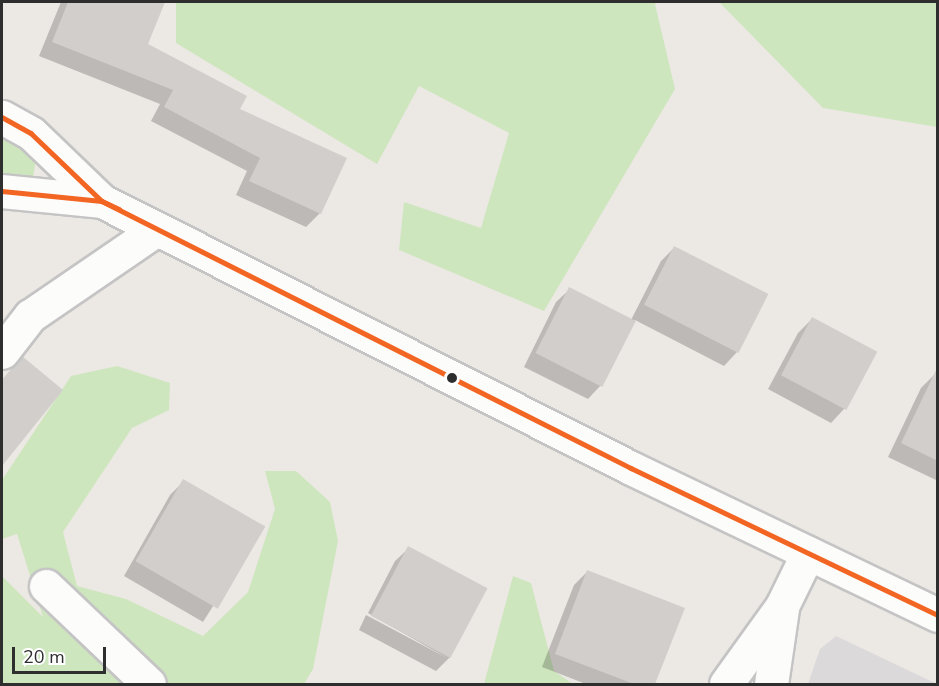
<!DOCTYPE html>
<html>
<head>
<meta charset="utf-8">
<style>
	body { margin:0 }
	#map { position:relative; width:939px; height:686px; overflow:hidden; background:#ece8e4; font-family:"Nunito Sans",sans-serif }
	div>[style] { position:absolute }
	.industrial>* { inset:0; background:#dcd9db }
	.green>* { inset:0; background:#cee6be }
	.shadow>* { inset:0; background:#0003 }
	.building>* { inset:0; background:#d1cecb; transform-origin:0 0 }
	.roads { filter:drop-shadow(2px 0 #c5c4c5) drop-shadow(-2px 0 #c5c4c5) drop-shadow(0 2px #c5c4c5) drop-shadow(0 -2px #c5c4c5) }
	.minor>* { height:33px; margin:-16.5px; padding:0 16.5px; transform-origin:16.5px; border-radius:16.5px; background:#fcfcfb }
	.bus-1>* { height:4.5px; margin:-2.25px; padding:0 2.25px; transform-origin:2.25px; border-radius:2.25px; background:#f26522 }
	.dots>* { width:16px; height:16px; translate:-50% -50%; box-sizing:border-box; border:3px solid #fff; border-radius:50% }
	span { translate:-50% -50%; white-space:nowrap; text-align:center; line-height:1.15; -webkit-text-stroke:4.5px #fff; paint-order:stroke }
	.frame { position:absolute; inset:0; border:3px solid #2e2e2e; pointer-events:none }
	.scale { position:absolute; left:12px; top:647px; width:94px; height:27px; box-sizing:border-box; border:3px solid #2e2e2e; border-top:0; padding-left:8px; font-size:18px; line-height:21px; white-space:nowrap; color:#2e2e2e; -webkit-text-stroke:4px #fff; paint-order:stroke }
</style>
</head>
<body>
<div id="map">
	<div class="industrial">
		<i style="clip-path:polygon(836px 636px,937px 684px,808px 684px,820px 649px)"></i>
	</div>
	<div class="green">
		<i style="clip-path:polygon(176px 2px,660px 2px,655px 4px,675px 89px,544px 311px,399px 250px,404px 202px,481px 228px,509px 133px,419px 86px,377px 164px,176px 43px)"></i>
		<i style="clip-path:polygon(719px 2px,937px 2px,937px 127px,823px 108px)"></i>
		<i style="clip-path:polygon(2px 138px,36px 159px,33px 178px,2px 175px)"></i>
		<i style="clip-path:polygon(117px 366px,170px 383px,169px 410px,132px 428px,63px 532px,77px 586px,126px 599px,203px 636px,248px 592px,275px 509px,265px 471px,296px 471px,330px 502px,338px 541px,313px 669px,304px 684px,2px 684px,2px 576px,43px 617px,17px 534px,2px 539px,2px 480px,71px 376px)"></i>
		<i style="clip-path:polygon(513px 576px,531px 583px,554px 671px,573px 684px,484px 684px)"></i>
	</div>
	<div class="shadow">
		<i style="clip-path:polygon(61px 2px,164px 2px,146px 45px,237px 110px,320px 213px,306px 227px,236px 195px,247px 171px,151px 121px,160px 104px,39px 56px)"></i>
		<i style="clip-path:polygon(674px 248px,737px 352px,724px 366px,635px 320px,601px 385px,588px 399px,524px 367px,556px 302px,570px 289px,631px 320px,661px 261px)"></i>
		<i style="clip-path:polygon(812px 319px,875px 353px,844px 409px,831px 423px,768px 389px,798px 333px)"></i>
		<i style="clip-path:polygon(22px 358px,61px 390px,2px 464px,2px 380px)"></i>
		<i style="clip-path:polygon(935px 374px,938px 376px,938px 481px,888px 457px,921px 388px)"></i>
		<i style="clip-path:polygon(184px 481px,263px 527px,203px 622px,124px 576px,170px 495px)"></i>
		<i style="clip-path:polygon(409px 548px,450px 657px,436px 671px,359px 630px,366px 615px,447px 658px,368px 613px,395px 561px)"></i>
		<i style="clip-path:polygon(587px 572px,683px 609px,653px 684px,586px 684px,542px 667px,574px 585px)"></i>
	</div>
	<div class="building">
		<i style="clip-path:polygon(68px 2px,165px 2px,148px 44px,247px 96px,240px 109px,347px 158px,321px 214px,249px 181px,260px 158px,164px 107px,173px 90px,52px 42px)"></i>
		<i style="left:674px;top:246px;width:106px;height:66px;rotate:27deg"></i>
		<i style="left:569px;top:287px;width:75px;height:74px;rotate:27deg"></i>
		<i style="left:812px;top:317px;width:74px;height:66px;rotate:28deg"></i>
		<i style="clip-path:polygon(22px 356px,63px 390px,2px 466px,2px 380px)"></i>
		<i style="clip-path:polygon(938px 366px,938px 461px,901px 443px)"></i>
		<i style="left:183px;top:479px;width:95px;height:95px;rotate:30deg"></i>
		<i style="left:408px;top:546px;width:90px;height:79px;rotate:28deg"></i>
		<i style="clip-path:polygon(587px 570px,685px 608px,655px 684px,634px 684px,555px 654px)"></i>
	</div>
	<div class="roads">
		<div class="minor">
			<i style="left:2px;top:117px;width:33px;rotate:29deg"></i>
			<i style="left:31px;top:133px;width:98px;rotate:43.8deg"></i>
			<i style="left:102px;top:201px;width:593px;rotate:26.78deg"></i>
			<i style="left:631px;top:468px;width:340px;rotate:25.6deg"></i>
			<i style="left:2px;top:191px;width:100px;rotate:5.7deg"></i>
			<i style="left:2px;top:352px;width:46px;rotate:-52.1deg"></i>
			<i style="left:30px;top:316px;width:154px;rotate:-34.4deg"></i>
			<i style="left:46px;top:586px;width:142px;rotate:43.6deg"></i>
			<i style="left:726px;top:684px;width:96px;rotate:-54.3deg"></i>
			<i style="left:782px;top:606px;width:59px;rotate:-63.9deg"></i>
			<i style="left:771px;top:684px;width:76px;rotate:-81.7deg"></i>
		</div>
	</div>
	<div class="bus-1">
		<i style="left:2px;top:117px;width:33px;rotate:29deg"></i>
		<i style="left:31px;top:133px;width:98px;rotate:43.8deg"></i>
		<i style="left:102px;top:201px;width:593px;rotate:26.78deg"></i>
		<i style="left:631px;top:468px;width:340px;rotate:25.6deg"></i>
		<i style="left:2px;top:191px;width:100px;rotate:5.7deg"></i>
		<i style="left:102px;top:201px;width:19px;rotate:25deg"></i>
	</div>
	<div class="dots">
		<i style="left:452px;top:378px;background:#2e2e2e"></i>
	</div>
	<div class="frame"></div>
	<div class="scale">20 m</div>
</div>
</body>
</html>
